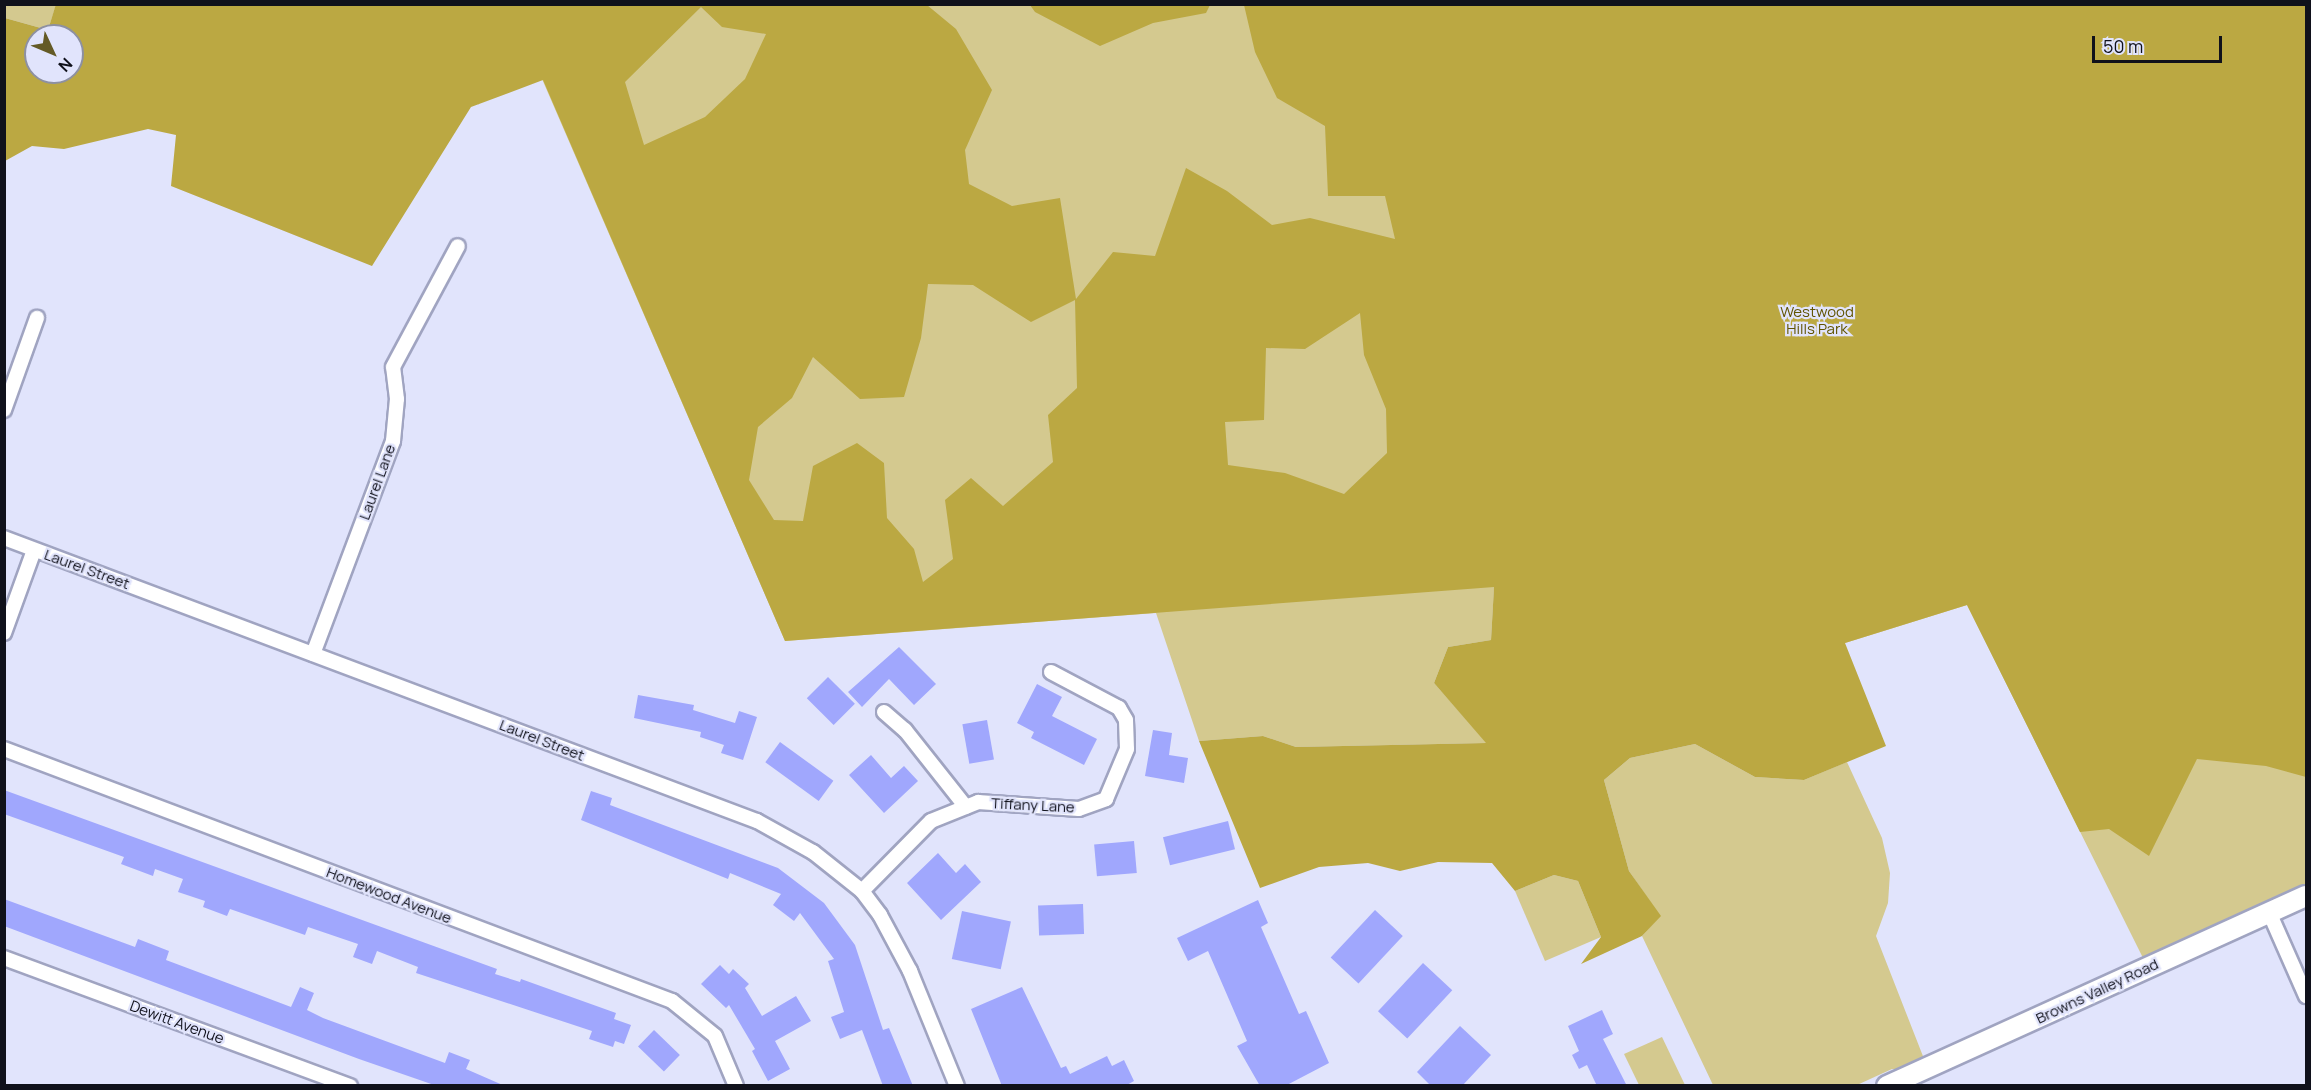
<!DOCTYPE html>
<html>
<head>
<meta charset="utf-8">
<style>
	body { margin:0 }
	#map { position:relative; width:2311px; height:1090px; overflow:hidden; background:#e1e4fc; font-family:Manrope,sans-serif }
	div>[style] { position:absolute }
	.green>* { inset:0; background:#d4c98f }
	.forest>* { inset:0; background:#bba842 }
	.building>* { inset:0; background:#a0a7fd; transform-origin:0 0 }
	.roads { filter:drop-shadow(2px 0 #a0a4c1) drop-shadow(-2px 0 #a0a4c1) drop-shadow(0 2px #a0a4c1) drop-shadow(0 -2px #a0a4c1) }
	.street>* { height:14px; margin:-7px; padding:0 7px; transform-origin:7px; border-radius:7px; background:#fff }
	.secondary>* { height:20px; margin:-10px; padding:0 10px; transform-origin:10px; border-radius:10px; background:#fff }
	span { translate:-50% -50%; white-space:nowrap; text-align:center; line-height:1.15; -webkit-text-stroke:4.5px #e1e4fc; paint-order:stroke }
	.park-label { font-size:15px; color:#615402 }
	.street-label { font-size:15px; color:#10111b }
	.frame { position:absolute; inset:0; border:6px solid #10111b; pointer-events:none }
	.north { position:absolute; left:24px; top:24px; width:60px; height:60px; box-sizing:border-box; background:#e1e4fc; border:2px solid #8d90a2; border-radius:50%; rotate:134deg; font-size:16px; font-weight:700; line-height:24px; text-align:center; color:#10111b }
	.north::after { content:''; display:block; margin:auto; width:21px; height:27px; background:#645a26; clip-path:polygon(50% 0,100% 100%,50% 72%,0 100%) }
	.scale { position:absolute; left:2092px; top:36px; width:130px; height:27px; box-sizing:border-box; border:3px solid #10111b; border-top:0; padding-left:8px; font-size:18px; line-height:21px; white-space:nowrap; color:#10111b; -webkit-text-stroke:4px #e1e4fc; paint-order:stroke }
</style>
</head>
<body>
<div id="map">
	<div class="green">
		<i style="clip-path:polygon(4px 5px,56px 4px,56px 5px,48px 30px,5px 18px)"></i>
		<i style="clip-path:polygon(510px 5px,2306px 5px,2306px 896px,2148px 968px,1967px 605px,1845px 643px,1494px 588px,1491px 640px,1448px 647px,1434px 683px,1487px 743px,1296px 747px,1263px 736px,1199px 741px,1156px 613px,785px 641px)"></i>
		<i style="clip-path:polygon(1695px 744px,1755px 777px,1804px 780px,1847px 762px,1882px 838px,1890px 873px,1888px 903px,1876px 936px,1928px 1069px,1892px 1069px,1857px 1085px,1713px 1085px,1642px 936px,1660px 916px,1629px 871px,1604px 780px,1630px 758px)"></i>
		<i style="clip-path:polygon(1554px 875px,1578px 881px,1601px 937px,1545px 961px,1515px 891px)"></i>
		<i style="clip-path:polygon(1662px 1037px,1685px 1085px,1639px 1085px,1624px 1054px)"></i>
	</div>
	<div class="forest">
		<i style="clip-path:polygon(evenodd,56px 4px,927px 5px,956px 29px,992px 90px,965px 150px,969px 184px,1012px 206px,1060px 198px,1076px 299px,1113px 252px,1155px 256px,1186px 168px,1227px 191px,1272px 225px,1310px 218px,1395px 239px,1385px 196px,1328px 196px,1325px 126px,1277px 98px,1255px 52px,1244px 5px,2306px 5px,2306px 777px,2266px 766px,2197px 759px,2149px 856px,2109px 829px,2080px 832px,1967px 605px,1845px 643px,1886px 746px,1804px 780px,1755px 777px,1695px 744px,1630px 758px,1604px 780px,1629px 871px,1661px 916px,1642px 936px,1581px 964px,1601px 937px,1578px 881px,1554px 875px,1515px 891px,1492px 863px,1438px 862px,1400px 871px,1368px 863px,1319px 867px,1260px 888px,1199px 741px,1263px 736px,1296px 747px,1486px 743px,1434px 683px,1448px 647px,1491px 640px,1494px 587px,785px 641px,543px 80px,471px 107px,372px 266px,171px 186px,176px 135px,148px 129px,64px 149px,32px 146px,5px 161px,5px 18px,48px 30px,56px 4px,701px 7px,722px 27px,766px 34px,745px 79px,705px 117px,644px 145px,625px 82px,701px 7px,56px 4px,36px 36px,72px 36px,72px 72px,36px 72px,36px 36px,56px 4px,928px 284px,973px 285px,1031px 322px,1075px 300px,1077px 388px,1048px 415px,1053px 462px,1003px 506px,971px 478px,945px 500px,953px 559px,923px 582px,914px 549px,887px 518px,884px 463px,857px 443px,813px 466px,803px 521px,774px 520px,749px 480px,758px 427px,792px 398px,813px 357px,860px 399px,904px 397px,921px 338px,928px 284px,56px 4px,1360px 313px,1364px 355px,1386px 409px,1387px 453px,1344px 494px,1285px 473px,1228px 465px,1225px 422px,1264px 420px,1266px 348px,1305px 349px,1360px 313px)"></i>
		<i style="clip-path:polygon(1030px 5px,1210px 5px,1206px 13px,1153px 23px,1100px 46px,1035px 12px)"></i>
	</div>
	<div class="building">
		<i style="clip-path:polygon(899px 647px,936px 684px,914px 705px,889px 679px,862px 707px,848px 692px)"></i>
		<i style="left:828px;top:677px;width:38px;height:30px;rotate:45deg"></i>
		<i style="clip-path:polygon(1037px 684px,1062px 697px,1052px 716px,1097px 739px,1084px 765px,1031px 738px,1034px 732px,1017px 723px)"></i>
		<i style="clip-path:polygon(638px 695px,694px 705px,693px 710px,735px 723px,739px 711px,757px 717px,743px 760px,721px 753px,724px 745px,700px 737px,701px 732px,634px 718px)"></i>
		<i style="left:987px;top:720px;width:40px;height:25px;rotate:80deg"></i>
		<i style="clip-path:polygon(1153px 730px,1172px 733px,1169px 755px,1188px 758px,1184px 783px,1145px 776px)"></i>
		<i style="left:780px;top:742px;width:66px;height:25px;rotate:36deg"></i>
		<i style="clip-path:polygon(871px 755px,891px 778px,904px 766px,918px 781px,884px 813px,849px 775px)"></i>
		<i style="clip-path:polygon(4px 790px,497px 969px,495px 974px,520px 982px,521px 979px,616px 1013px,614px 1019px,631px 1025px,624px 1044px,615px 1041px,613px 1047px,589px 1039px,592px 1031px,416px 973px,418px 967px,377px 951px,372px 964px,353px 957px,358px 944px,308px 927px,305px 935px,230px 909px,227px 916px,203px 907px,205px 901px,178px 892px,183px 879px,155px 869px,153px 876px,121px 864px,124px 857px,4px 814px)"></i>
		<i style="clip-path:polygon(591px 791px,612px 798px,610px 805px,778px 868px,824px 903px,855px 945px,883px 1030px,889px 1028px,913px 1086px,883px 1086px,862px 1030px,840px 1039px,831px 1017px,844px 1012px,828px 961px,834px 959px,800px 913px,794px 921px,773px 905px,781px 894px,730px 873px,728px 879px,581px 820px)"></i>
		<i style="left:1228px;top:821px;width:29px;height:67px;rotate:76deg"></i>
		<i style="left:1134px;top:841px;width:32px;height:40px;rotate:85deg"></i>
		<i style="clip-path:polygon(938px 853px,956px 873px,965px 864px,981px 882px,941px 920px,907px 883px)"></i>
		<i style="clip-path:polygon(4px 899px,135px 947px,138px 939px,169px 951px,166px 960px,291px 1007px,300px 987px,314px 993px,307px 1010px,323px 1018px,445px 1063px,449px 1052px,470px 1060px,466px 1069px,505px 1086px,437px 1086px,359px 1059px,4px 926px)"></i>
		<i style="clip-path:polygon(1258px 900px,1268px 923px,1261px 927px,1299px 1014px,1306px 1011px,1329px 1063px,1285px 1086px,1260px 1086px,1237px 1046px,1247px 1041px,1208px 951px,1188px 961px,1177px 938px)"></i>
		<i style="left:1083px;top:904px;width:30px;height:45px;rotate:88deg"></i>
		<i style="left:1375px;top:910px;width:38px;height:65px;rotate:43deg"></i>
		<i style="left:962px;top:911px;width:50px;height:49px;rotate:12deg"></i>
		<i style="left:1423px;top:963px;width:40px;height:66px;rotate:43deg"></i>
		<i style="clip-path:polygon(720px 965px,729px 974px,733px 969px,749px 984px,745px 988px,762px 1016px,796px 996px,811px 1021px,775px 1041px,790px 1069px,768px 1081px,752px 1051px,755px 1049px,729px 1005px,726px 1008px,701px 984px)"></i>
		<i style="clip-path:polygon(1022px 987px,1061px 1068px,1066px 1066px,1070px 1074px,1107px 1056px,1112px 1066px,1124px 1060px,1134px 1081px,1125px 1086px,1002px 1086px,971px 1009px)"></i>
		<i style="clip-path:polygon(1602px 1010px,1613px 1034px,1603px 1039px,1627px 1086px,1597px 1086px,1587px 1065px,1579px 1069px,1572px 1055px,1579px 1051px,1568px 1026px)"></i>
		<i style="clip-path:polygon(1460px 1026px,1491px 1055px,1462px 1086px,1431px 1086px,1417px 1072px)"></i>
		<i style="left:654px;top:1030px;width:36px;height:23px;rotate:44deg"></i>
	</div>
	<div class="roads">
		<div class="street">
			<i style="left:4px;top:410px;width:98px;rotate:-70.3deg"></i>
			<i style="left:4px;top:538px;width:804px;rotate:20.6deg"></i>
			<i style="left:757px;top:821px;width:64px;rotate:29deg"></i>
			<i style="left:813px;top:852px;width:63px;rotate:38.5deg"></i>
			<i style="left:862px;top:891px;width:30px;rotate:53deg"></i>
			<i style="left:880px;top:915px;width:64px;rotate:61.8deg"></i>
			<i style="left:910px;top:971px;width:124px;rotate:67.8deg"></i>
			<i style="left:4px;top:633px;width:88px;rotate:-70.1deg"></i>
			<i style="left:313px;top:654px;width:228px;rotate:-69.4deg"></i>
			<i style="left:393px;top:441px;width:42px;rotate:-84.6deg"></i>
			<i style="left:397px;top:399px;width:32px;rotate:-97deg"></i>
			<i style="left:393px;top:367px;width:137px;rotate:-61.8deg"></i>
			<i style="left:884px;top:712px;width:28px;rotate:41deg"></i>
			<i style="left:905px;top:730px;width:98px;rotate:51.6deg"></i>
			<i style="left:4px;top:749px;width:714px;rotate:20.67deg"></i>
			<i style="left:672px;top:1001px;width:55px;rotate:39.1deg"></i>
			<i style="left:715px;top:1036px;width:54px;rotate:67.2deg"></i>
			<i style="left:862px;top:891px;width:98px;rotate:-45.4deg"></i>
			<i style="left:931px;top:821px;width:51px;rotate:-22deg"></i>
			<i style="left:978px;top:802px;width:101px;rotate:4deg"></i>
			<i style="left:1079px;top:809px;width:29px;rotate:-20deg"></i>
			<i style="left:1106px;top:799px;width:54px;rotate:-67.2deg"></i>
			<i style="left:1127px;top:749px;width:29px;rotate:-92deg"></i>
			<i style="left:1126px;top:720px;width:14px;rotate:-120deg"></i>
			<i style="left:1119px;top:708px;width:77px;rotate:-152.1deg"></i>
			<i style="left:2269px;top:912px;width:92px;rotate:66.2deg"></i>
			<i style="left:4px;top:958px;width:369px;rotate:20.3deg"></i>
		</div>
		<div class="secondary">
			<i style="left:1887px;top:1086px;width:460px;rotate:-24.4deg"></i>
		</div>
	</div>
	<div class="park-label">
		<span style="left:1817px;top:320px">Westwood<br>Hills Park</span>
	</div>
	<div class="street-label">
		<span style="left:377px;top:482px;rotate:-70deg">Laurel Lane</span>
		<span style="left:87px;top:569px;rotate:20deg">Laurel Street</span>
		<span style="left:542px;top:740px;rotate:21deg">Laurel Street</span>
		<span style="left:1033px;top:805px;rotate:3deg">Tiffany Lane</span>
		<span style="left:389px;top:895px;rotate:21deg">Homewood Avenue</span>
		<span style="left:2097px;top:991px;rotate:-25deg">Browns Valley Road</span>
		<span style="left:177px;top:1022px;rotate:20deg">Dewitt Avenue</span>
	</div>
	<div class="frame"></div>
	<div class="north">N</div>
	<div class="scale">50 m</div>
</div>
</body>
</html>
